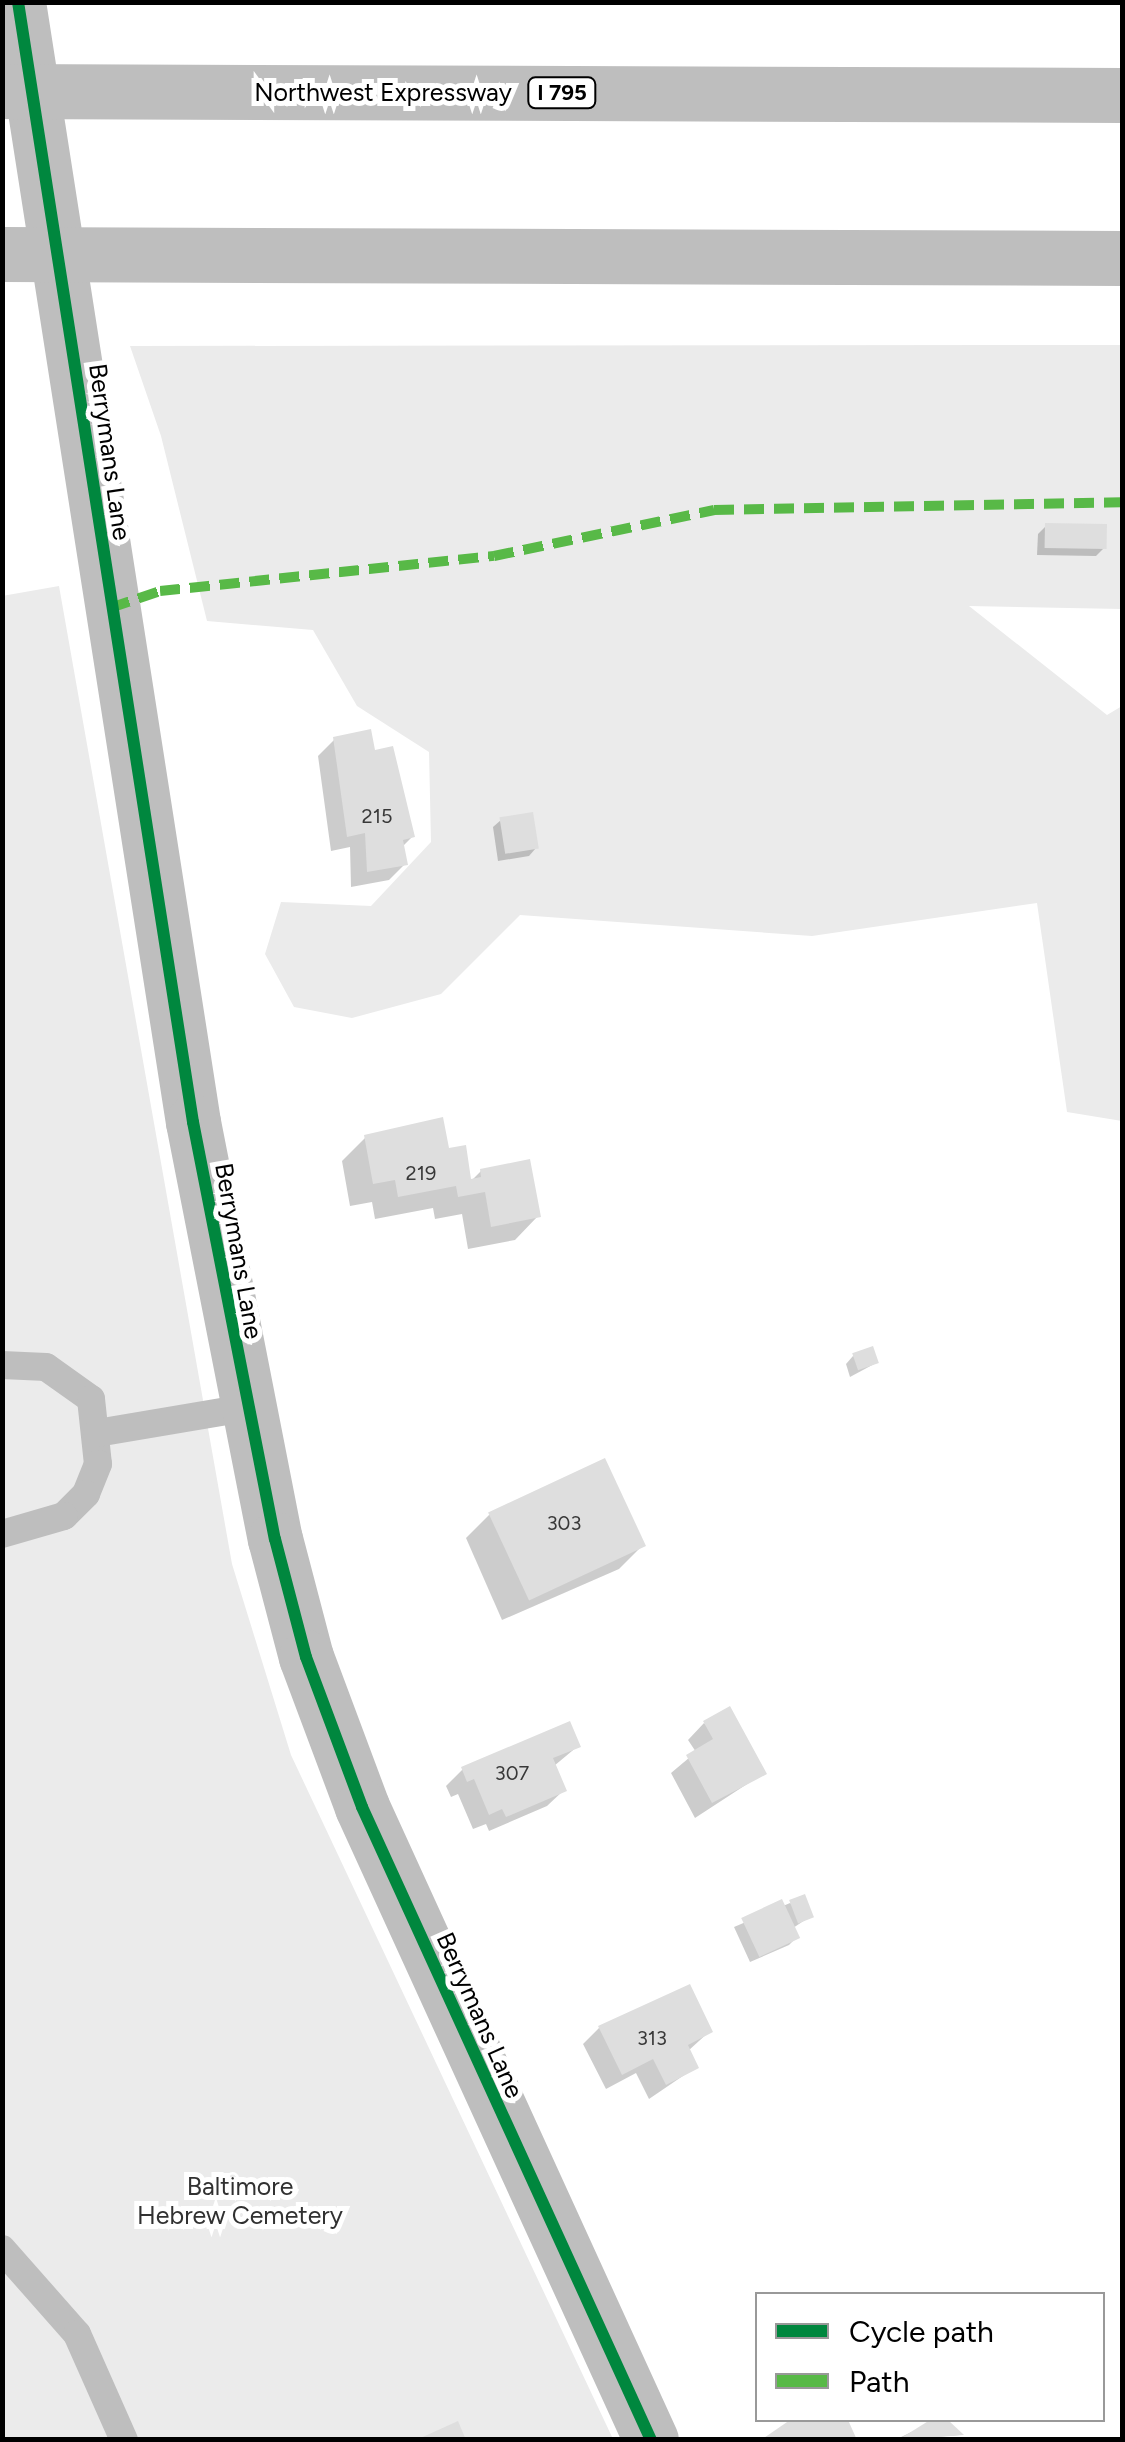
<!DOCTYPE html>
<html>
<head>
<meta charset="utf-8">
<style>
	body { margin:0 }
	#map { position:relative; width:1125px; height:2442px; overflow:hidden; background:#fff; font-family:Figtree,sans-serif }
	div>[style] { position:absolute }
	.green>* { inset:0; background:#ebebeb }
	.shadow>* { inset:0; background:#0003 }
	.building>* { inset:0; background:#dedede; transform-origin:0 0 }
	.service>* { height:28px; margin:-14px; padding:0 14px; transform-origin:14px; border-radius:14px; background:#bebebe }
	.tertiary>* { height:55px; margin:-27.5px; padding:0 27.5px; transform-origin:27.5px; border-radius:27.5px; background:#bebebe }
	.motorway>* { height:55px; margin:-27.5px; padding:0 27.5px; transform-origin:27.5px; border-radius:27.5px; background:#bebebe }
	.quiet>* { height:10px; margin-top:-5px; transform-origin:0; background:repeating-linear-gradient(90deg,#58b947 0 20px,transparent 0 30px) }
	.cycleway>* { height:12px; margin:-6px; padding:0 6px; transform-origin:6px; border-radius:6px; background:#00873e }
	span { translate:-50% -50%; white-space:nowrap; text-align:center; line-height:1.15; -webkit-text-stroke:10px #fff; paint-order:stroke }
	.number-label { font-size:20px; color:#383838 }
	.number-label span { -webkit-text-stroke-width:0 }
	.shield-label span { padding:2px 8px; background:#fff; border:2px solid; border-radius:8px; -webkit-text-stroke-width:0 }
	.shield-label { font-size:22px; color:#000; font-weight:700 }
	.street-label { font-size:25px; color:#000 }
	.park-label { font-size:25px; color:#313131 }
	.frame { position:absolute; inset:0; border:5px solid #000; pointer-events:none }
	.legend { position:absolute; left:755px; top:2292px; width:350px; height:130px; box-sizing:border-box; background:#fff; border:2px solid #999; margin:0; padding:12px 18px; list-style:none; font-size:30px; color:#000 }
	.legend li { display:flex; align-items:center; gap:20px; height:50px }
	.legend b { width:50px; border:2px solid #999 }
</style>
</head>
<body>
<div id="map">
	<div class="green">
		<i style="clip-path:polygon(1122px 345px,1122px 609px,969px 606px,1107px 715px,1122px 706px,1122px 1121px,1067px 1112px,1037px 903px,812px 936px,520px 915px,441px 994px,352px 1018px,294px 1007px,265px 954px,281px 902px,371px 906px,431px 842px,429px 752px,357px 706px,313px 630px,207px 621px,161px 436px,130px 346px)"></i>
		<i style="clip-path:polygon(59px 586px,232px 1564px,291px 1755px,613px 2439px,3px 2440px,2px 596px)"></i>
	</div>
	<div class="shadow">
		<i style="clip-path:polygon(1046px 526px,1104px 548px,1096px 556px,1037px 555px,1038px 534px)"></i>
		<i style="clip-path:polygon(335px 739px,374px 753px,413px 836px,402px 847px,405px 864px,389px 880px,351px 887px,350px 847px,331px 851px,318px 756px)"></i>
		<i style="clip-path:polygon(501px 820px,536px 848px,529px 856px,498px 861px,493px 827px)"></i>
		<i style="clip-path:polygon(365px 1138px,447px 1151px,470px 1182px,481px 1171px,538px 1216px,515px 1240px,468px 1249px,462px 1214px,435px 1219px,433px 1208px,375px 1219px,372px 1202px,350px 1206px,342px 1161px)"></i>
		<i style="clip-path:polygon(853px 1356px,876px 1363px,850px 1377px,846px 1364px)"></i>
		<i style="clip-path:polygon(490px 1514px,643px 1545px,619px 1569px,502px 1620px,466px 1538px)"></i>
		<i style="clip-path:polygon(704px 1723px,764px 1773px,695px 1818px,671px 1773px,696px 1752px,688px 1740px)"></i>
		<i style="clip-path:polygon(578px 1746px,554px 1766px,564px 1790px,547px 1806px,489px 1831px,486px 1824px,473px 1829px,458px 1794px,451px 1797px,446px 1786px,463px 1769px)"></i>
		<i style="clip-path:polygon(790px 1903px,811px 1916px,793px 1928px,797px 1937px,789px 1945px,750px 1962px,734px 1927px)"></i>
		<i style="clip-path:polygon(599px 2028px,710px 2031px,688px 2051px,696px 2067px,649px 2099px,636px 2073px,606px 2089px,583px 2044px)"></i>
		<i style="clip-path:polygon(936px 2420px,947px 2420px,960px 2435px,895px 2440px)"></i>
	</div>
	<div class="building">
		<i style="left:1045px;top:523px;width:62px;height:25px;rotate:1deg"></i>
		<i style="clip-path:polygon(371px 729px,375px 750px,393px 746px,415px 837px,403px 840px,408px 865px,367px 872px,365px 833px,347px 837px,333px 737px)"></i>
		<i style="left:533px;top:812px;width:37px;height:34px;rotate:81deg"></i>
		<i style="clip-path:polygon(443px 1117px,449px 1148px,466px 1145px,471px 1179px,481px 1177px,480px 1169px,530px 1159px,541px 1217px,491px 1227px,485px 1192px,458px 1197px,456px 1186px,398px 1197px,395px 1180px,373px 1184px,364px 1135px)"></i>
		<i style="left:873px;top:1346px;width:18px;height:22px;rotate:71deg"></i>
		<i style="left:605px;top:1458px;width:97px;height:129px;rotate:65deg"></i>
		<i style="clip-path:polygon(730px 1706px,767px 1774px,712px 1803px,686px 1755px,713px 1739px,703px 1721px)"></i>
		<i style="clip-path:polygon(570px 1721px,581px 1747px,553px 1758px,567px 1791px,506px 1817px,502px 1809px,489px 1815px,474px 1779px,467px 1782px,461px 1767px)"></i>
		<i style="left:805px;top:1894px;width:25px;height:17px;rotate:69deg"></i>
		<i style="left:782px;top:1899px;width:43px;height:45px;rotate:65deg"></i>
		<i style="clip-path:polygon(690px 1984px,713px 2032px,688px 2045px,699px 2068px,666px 2085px,653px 2059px,622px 2075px,598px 2026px)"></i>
		<i style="clip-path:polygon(790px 2420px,848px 2420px,857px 2440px,761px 2440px)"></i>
		<i style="clip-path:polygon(930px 2420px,948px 2420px,964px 2435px,898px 2440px)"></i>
		<i style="clip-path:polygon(458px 2421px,466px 2440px,416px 2440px)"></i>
	</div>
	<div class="service">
		<i style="left:2px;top:1365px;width:44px;rotate:2.6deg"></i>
		<i style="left:46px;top:1367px;width:55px;rotate:35.4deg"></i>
		<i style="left:91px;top:1399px;width:65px;rotate:83.9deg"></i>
		<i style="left:98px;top:1464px;width:32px;rotate:112deg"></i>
		<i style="left:86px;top:1494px;width:31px;rotate:135deg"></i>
		<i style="left:64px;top:1516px;width:65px;rotate:163.8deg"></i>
		<i style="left:97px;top:1433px;width:150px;rotate:-9.6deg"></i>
		<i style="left:2px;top:2249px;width:113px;rotate:48.6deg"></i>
		<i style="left:77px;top:2334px;width:116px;rotate:66.1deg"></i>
	</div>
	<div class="tertiary">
		<i style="left:18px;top:2px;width:1134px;rotate:81.12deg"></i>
		<i style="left:193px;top:1122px;width:425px;rotate:78.9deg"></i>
		<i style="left:275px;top:1539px;width:122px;rotate:75.3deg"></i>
		<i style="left:306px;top:1657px;width:160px;rotate:69.5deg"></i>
		<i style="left:362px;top:1807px;width:696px;rotate:65.46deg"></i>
	</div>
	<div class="motorway">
		<i style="left:2px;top:91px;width:1120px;rotate:0.2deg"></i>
		<i style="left:2px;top:254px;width:1120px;rotate:0.2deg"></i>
	</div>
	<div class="quiet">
		<i style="left:110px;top:608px;width:53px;rotate:-18.8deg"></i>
		<i style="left:160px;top:591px;width:336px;rotate:-6deg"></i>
		<i style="left:494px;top:556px;width:225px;rotate:-11.8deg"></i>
		<i style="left:714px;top:510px;width:408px;rotate:-1.1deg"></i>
	</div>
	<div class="cycleway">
		<i style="left:18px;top:2px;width:1134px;rotate:81.12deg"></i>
		<i style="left:193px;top:1122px;width:425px;rotate:78.9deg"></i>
		<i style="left:275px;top:1539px;width:122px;rotate:75.3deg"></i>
		<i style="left:306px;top:1657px;width:160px;rotate:69.5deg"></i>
		<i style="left:362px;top:1807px;width:696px;rotate:65.46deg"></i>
	</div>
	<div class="number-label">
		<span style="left:377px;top:816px">215</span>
		<span style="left:421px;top:1173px">219</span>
		<span style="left:564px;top:1523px">303</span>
		<span style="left:512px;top:1773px">307</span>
		<span style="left:652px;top:2038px">313</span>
	</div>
	<div class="shield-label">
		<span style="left:562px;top:93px">I 795</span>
	</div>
	<div class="street-label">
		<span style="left:383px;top:92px">Northwest Expressway</span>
		<span style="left:110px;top:452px;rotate:82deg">Berrymans Lane</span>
		<span style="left:239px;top:1251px;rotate:80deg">Berrymans Lane</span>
		<span style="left:480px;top:2015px;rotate:66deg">Berrymans Lane</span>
	</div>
	<div class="park-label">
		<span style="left:240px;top:2201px">Baltimore<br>Hebrew Cemetery</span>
	</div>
	<div class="frame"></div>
	<ul class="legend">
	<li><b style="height:12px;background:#00873e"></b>Cycle path</li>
	<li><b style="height:12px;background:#58b947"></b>Path</li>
	</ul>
</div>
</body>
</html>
